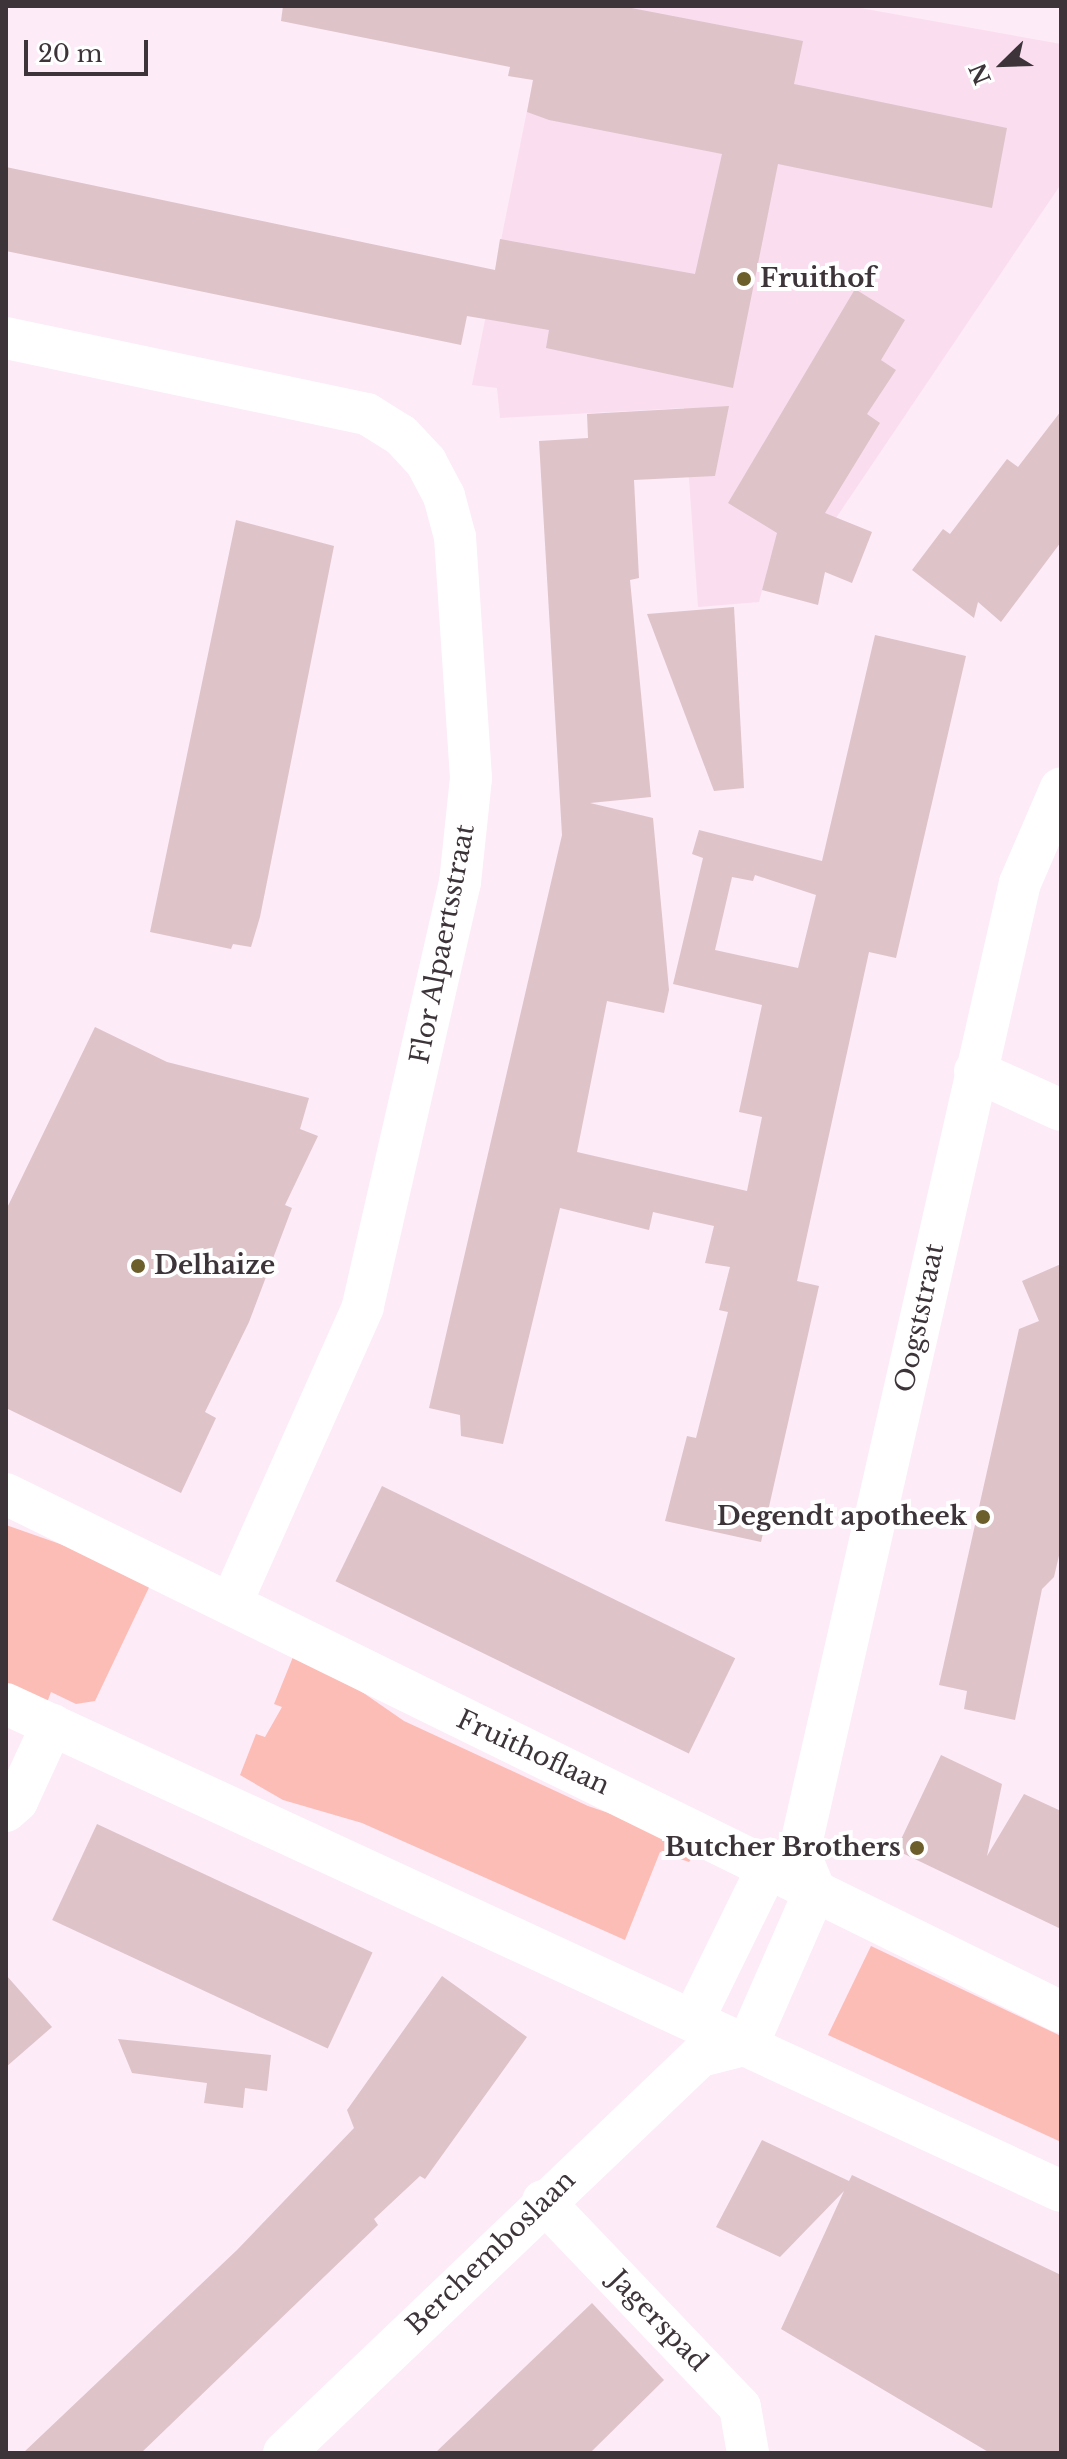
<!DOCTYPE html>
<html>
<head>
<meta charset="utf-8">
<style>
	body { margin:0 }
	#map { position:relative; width:1067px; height:2459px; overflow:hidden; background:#fdebf7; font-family:"Libre Baskerville",serif }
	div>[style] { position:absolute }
	.built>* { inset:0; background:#fbddf0 }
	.green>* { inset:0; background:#fcbdb7 }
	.building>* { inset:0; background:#dec3c9; transform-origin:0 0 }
	.minor>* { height:42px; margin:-21px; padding:0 21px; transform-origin:21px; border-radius:21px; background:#fff }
	.dots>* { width:22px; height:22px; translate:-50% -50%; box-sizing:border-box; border:4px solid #fff; border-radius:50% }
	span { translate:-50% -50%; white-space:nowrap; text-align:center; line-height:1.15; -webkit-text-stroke:8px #fff; paint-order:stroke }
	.poi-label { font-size:26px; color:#3d343a; font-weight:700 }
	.left { translate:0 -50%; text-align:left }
	.right { translate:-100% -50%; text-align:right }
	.street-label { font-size:26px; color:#3d343a }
	.frame { position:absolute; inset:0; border:8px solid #3d343a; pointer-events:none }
	.north { position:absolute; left:963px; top:24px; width:80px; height:80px; -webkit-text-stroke:6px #fff; paint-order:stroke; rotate:247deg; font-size:22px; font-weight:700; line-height:32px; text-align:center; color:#3d343a }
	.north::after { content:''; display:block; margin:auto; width:28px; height:36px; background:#3d343a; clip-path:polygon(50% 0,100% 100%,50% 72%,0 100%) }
	.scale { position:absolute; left:24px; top:40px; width:124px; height:36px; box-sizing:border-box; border:4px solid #3d343a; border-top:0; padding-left:10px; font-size:24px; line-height:28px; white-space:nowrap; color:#3d343a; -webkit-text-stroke:6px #fff; paint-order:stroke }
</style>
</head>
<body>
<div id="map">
	<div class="built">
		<i style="clip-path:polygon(548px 6px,849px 6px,1061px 44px,1061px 184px,805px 564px,772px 552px,759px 602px,698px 607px,684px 408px,500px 418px,497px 388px,472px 385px)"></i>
	</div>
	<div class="green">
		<i style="clip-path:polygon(6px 1525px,154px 1577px,95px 1701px,76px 1704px,51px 1692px,42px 1716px,6px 1696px)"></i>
		<i style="clip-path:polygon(297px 1647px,404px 1721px,588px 1806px,703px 1845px,689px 1862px,660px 1852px,625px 1940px,362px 1823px,283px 1800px,240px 1775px,256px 1734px,265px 1737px,282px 1707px,274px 1704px)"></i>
		<i style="clip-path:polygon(871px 1946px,1061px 2036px,1061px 2142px,828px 2035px)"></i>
	</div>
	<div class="building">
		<i style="clip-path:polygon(283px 6px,621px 6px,803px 41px,794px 84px,1007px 128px,992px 208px,778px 164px,733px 388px,546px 348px,549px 330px,467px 316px,461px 345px,6px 251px,6px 167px,495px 270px,500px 239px,695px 274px,722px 154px,549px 120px,527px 112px,533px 80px,508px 76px,510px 67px,281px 21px)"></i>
		<i style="clip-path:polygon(855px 289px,905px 320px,881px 360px,896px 370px,867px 414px,880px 423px,825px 513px,872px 532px,852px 583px,825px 572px,818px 605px,762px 590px,777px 533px,728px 503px)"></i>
		<i style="clip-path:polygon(evenodd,729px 406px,715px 476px,634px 480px,639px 578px,630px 580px,651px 797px,590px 803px,653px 818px,669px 990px,664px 1013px,607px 1001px,577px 1152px,747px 1191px,762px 1117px,739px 1112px,762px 1005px,673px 984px,703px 858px,692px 854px,699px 830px,822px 861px,875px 635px,966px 656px,896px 958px,869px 952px,797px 1281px,819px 1286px,761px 1542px,665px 1521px,687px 1436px,696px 1438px,728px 1312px,719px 1310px,730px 1267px,705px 1263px,714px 1226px,653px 1212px,649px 1230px,560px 1208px,503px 1444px,461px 1436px,460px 1415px,429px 1408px,562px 835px,539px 441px,588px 438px,587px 414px,729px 406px,755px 875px,816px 895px,798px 968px,715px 950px,732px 877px,753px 881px,755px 875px)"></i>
		<i style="clip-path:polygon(1061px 411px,1061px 542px,1001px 622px,978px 602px,974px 618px,912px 570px,943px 529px,950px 534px,1007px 459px,1018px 467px)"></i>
		<i style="clip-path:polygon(236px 520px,334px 546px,260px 917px,251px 947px,233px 944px,231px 949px,150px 932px)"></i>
		<i style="clip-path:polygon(734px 607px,744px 788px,714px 791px,647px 614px)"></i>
		<i style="clip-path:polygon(95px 1027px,167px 1062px,309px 1098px,300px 1129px,318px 1136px,285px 1205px,292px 1208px,249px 1322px,205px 1412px,216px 1418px,181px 1493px,6px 1408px,6px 1210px)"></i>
		<i style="clip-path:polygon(1061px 1264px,1061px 1547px,1054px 1577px,1042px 1589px,1015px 1720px,964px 1709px,967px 1691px,939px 1685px,1019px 1329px,1039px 1321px,1022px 1281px)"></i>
		<i style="left:382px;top:1486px;width:393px;height:106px;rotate:26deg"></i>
		<i style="clip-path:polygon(941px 1755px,1002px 1784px,987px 1856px,1024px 1794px,1061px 1811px,1061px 1929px,896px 1850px)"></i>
		<i style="left:97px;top:1824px;width:304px;height:106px;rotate:25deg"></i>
		<i style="clip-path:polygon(6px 1975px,52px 2027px,6px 2067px)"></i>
		<i style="clip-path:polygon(442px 1976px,527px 2037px,425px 2179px,420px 2176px,374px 2219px,378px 2225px,141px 2453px,23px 2453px,237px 2250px,354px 2128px,347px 2110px)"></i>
		<i style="clip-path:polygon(118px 2039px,271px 2055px,267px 2091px,245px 2088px,243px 2108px,204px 2103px,207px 2083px,132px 2073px)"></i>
		<i style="clip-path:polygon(762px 2140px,849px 2181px,852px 2175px,1061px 2275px,1061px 2453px,990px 2453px,781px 2329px,844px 2191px,780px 2257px,716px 2227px)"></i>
		<i style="clip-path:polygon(592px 2303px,664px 2380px,590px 2453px,435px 2453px)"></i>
	</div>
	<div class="minor">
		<i style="left:6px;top:338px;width:369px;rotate:11.9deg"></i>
		<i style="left:367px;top:414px;width:40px;rotate:32deg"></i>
		<i style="left:401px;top:435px;width:37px;rotate:47deg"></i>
		<i style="left:426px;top:462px;width:38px;rotate:62deg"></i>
		<i style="left:444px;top:496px;width:42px;rotate:75deg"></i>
		<i style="left:455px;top:537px;width:242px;rotate:86.2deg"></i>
		<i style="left:471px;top:778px;width:105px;rotate:96deg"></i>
		<i style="left:460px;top:882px;width:436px;rotate:102.9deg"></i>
		<i style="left:363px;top:1307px;width:324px;rotate:114deg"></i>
		<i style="left:975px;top:1071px;width:94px;rotate:24.4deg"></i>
		<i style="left:6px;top:1494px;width:1175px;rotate:26.15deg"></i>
		<i style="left:6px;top:1704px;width:1162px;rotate:24.78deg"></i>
		<i style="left:6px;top:1811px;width:15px;rotate:-42deg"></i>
		<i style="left:17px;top:1801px;width:84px;rotate:-65.3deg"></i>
		<i style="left:694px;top:2018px;width:166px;rotate:-63.9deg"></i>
		<i style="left:767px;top:1869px;width:28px;rotate:-27deg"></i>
		<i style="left:748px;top:2044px;width:167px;rotate:-66.4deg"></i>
		<i style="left:815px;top:1891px;width:41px;rotate:-112.8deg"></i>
		<i style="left:799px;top:1853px;width:995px;rotate:-77.17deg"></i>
		<i style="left:1020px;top:883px;width:103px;rotate:-66.7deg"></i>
		<i style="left:543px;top:2201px;width:285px;rotate:46.3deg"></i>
		<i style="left:740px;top:2407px;width:47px;rotate:80.1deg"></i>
		<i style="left:284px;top:2453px;width:575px;rotate:-43.66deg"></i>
		<i style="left:700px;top:2056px;width:49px;rotate:-14deg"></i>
	</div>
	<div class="dots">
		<i style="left:744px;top:279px;background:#6c5f2c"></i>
		<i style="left:138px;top:1266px;background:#6c5f2c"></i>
		<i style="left:983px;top:1517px;background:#6c5f2c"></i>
		<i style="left:917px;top:1848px;background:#6c5f2c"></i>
	</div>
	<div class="poi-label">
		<span class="left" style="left:760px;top:279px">Fruithof</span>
		<span class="left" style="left:154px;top:1266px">Delhaize</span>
		<span class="right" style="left:967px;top:1517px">Degendt apotheek</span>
		<span class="right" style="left:901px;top:1848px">Butcher Brothers</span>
	</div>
	<div class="street-label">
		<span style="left:443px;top:944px;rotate:-79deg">Flor Alpaertsstraat</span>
		<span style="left:920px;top:1318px;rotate:-78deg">Oogststraat</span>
		<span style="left:533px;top:1753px;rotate:25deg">Fruithoflaan</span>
		<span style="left:491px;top:2253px;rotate:-44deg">Berchemboslaan</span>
		<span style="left:658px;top:2321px;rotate:46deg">Jagerspad</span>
	</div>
	<div class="frame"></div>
	<div class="north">N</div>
	<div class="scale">20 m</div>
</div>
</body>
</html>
